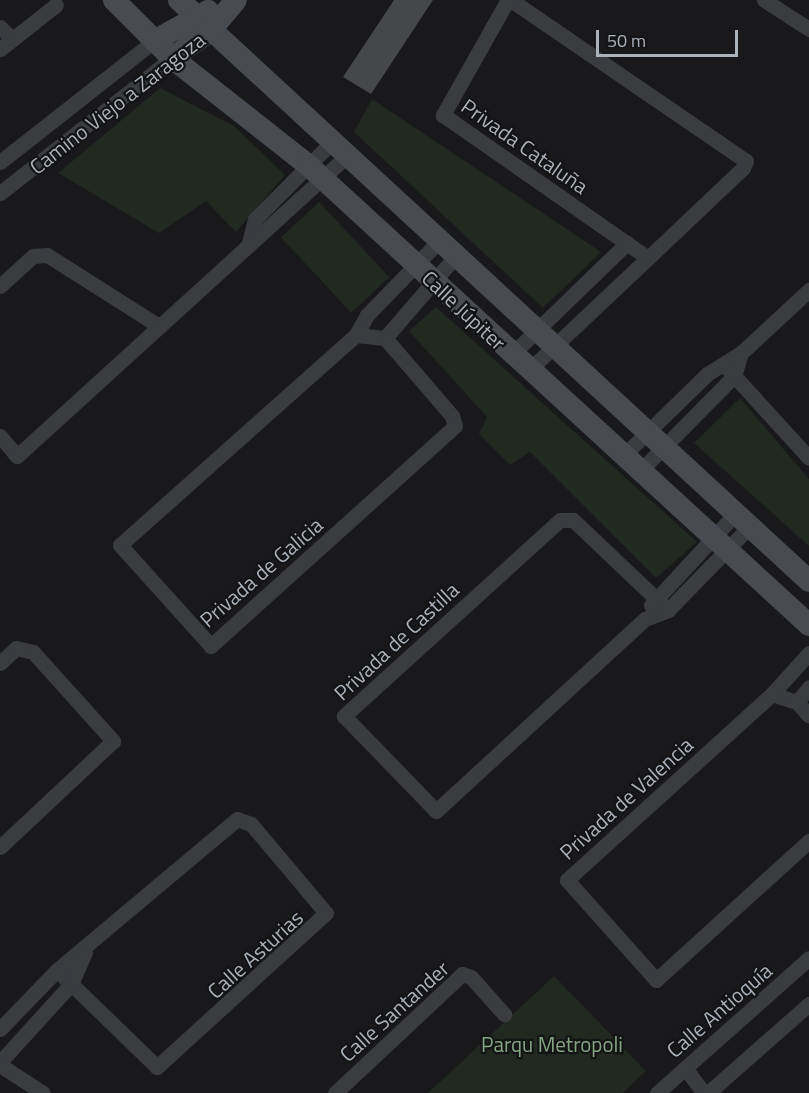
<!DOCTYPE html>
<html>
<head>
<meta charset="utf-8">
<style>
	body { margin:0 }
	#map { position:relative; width:809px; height:1093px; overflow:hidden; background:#19191b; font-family:"Titillium Web",sans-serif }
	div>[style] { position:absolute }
	.green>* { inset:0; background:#212921; transform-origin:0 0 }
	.building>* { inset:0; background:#46474b }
	.street>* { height:15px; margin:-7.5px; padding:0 7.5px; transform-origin:7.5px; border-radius:7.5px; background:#3a3c40 }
	.secondary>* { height:22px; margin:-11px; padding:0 11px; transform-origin:11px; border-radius:11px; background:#484b50 }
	span { translate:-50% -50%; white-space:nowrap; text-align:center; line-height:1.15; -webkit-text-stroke:4.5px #141416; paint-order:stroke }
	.street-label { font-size:21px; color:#acb2ba }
	.park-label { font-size:21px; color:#84a583 }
	.scale { position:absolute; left:596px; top:30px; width:142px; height:27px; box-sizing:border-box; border:3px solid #acb2ba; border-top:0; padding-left:8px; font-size:18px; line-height:21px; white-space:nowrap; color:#acb2ba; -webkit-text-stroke:4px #141416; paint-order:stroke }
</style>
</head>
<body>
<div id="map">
	<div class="green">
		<i style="clip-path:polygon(160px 88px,234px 126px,285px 175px,236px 232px,206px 201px,159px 233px,58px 173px)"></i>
		<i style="clip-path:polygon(372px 99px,601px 252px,543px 308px,354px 132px)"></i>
		<i style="left:319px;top:202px;width:103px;height:52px;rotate:47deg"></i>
		<i style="clip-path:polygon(436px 307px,529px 391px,697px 542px,656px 578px,530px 452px,510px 465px,479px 434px,487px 417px,409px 331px)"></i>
		<i style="clip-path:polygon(740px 398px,809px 479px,809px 546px,694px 443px)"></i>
		<i style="clip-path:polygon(554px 976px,646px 1071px,623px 1093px,428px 1093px)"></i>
	</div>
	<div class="building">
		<i style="clip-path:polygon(394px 0,433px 0,371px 94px,343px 77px)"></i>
	</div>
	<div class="street">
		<i style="left:764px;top:0;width:54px;rotate:32.8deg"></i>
		<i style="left:0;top:27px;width:17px;rotate:45deg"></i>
		<i style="left:0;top:49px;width:71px;rotate:-38.2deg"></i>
		<i style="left:0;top:162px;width:196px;rotate:-38.2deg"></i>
		<i style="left:0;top:193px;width:219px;rotate:-38.1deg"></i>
		<i style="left:249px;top:243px;width:25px;rotate:-76deg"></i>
		<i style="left:255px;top:219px;width:112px;rotate:-45deg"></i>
		<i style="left:0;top:286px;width:45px;rotate:-42.3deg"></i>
		<i style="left:33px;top:256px;width:14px;rotate:-4deg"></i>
		<i style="left:47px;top:255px;width:133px;rotate:32.4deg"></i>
		<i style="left:356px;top:335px;width:29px;rotate:6deg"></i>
		<i style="left:385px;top:338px;width:103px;rotate:49.3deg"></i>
		<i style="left:452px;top:416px;width:10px;rotate:73deg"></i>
		<i style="left:455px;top:426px;width:329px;rotate:138deg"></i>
		<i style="left:211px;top:646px;width:136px;rotate:-132deg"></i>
		<i style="left:120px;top:545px;width:316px;rotate:-41.7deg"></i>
		<i style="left:356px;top:335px;width:23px;rotate:-61deg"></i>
		<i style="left:367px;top:315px;width:107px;rotate:-45.8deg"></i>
		<i style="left:385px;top:338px;width:112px;rotate:-49.3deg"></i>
		<i style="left:512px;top:354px;width:160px;rotate:-44deg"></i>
		<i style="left:728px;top:369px;width:120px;rotate:47.7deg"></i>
		<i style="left:529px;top:370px;width:163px;rotate:-43.3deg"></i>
		<i style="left:648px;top:258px;width:131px;rotate:-43.5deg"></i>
		<i style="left:743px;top:168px;width:8px;rotate:-67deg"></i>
		<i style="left:746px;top:161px;width:281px;rotate:-145.6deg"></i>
		<i style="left:514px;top:2px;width:8px;rotate:173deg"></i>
		<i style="left:506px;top:3px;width:129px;rotate:119.4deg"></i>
		<i style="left:443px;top:115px;width:250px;rotate:34.9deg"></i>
		<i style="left:0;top:436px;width:26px;rotate:50deg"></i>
		<i style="left:17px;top:456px;width:449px;rotate:-42.3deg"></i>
		<i style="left:623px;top:456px;width:117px;rotate:-44.3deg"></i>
		<i style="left:707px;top:374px;width:40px;rotate:-32deg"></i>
		<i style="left:741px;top:353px;width:93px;rotate:-42.8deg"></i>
		<i style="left:640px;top:471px;width:134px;rotate:-45.3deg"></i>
		<i style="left:734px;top:376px;width:24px;rotate:-73deg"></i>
		<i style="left:651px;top:605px;width:125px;rotate:-47.3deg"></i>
		<i style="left:668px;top:610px;width:131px;rotate:-136.5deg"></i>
		<i style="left:573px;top:520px;width:13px;rotate:180deg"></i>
		<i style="left:560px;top:520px;width:292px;rotate:137.8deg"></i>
		<i style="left:344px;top:716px;width:132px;rotate:45.9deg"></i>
		<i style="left:436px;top:811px;width:284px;rotate:-42.6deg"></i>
		<i style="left:645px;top:619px;width:25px;rotate:-21deg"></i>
		<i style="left:668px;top:610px;width:116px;rotate:-45.7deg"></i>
		<i style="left:809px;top:653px;width:55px;rotate:132.1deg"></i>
		<i style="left:772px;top:694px;width:277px;rotate:137.8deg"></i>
		<i style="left:567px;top:880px;width:134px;rotate:48.3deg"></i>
		<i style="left:656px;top:980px;width:207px;rotate:-42.3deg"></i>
		<i style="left:0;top:663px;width:22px;rotate:-43deg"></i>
		<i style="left:16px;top:648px;width:17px;rotate:13deg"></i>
		<i style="left:33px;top:652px;width:120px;rotate:48deg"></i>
		<i style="left:113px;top:741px;width:155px;rotate:136.8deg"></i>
		<i style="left:772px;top:694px;width:26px;rotate:18deg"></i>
		<i style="left:797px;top:702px;width:18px;rotate:49deg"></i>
		<i style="left:797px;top:702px;width:19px;rotate:-51deg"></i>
		<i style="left:0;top:1029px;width:82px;rotate:-46deg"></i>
		<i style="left:57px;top:970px;width:235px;rotate:-40deg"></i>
		<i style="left:237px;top:819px;width:15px;rotate:20deg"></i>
		<i style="left:251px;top:824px;width:116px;rotate:49.9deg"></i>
		<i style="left:326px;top:913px;width:229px;rotate:137.7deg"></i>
		<i style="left:157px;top:1067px;width:139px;rotate:-135.9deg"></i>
		<i style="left:0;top:1062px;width:105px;rotate:-47.7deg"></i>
		<i style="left:71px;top:984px;width:35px;rotate:-66deg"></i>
		<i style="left:0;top:1065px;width:51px;rotate:33.1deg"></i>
		<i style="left:685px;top:1068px;width:31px;rotate:53deg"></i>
		<i style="left:335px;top:1093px;width:174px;rotate:-43.1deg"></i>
		<i style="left:462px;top:974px;width:9px;rotate:18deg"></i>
		<i style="left:471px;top:977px;width:50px;rotate:48.3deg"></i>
		<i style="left:657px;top:1093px;width:203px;rotate:-41.6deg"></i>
		<i style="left:708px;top:1093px;width:135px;rotate:-41.4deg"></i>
	</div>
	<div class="secondary">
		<i style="left:114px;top:0;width:82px;rotate:45deg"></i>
		<i style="left:172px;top:58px;width:174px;rotate:38.2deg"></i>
		<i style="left:309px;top:166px;width:679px;rotate:42.55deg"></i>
		<i style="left:179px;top:0;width:857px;rotate:42.68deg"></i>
		<i style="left:154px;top:41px;width:62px;rotate:-29.1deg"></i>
		<i style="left:172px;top:58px;width:47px;rotate:-35.4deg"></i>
		<i style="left:210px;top:31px;width:40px;rotate:-50deg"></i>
	</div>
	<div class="street-label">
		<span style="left:117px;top:103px;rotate:-38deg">Camino Viejo a Zaragoza</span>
		<span style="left:525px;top:146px;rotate:35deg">Privada Cataluña</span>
		<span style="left:464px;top:310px;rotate:43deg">Calle Júpiter</span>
		<span style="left:261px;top:572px;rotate:-41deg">Privada de Galicia</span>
		<span style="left:396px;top:641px;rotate:-43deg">Privada de Castilla</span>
		<span style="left:626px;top:798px;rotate:-42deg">Privada de Valencia</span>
		<span style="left:255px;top:954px;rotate:-42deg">Calle Asturias</span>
		<span style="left:719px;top:1010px;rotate:-41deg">Calle Antioquía</span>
		<span style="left:394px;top:1011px;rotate:-42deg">Calle Santander</span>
	</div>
	<div class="park-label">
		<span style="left:552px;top:1044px">Parqu Metropoli</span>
	</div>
	<div class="scale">50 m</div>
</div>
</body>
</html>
